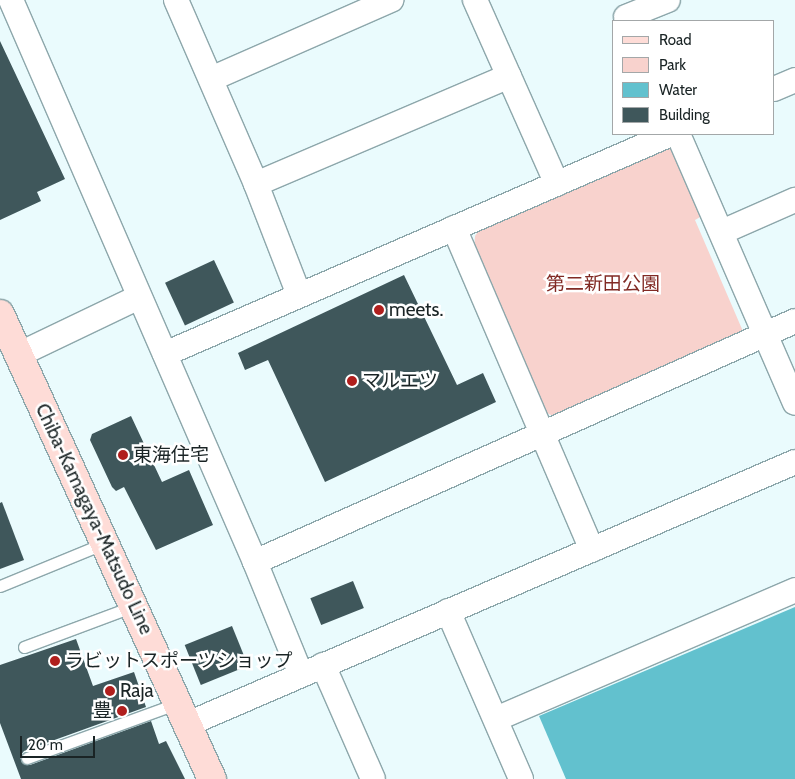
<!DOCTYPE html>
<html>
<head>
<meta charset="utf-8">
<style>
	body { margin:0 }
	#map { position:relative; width:795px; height:779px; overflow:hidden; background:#eafbfd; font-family:Cabin,"Noto Sans JP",sans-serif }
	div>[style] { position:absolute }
	.green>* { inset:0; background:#f8d2cd }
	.water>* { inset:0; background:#62c1ce }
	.building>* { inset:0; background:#3f575b; transform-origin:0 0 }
	.roads { filter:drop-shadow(1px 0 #8da7ab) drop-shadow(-1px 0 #8da7ab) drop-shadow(0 1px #8da7ab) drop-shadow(0 -1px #8da7ab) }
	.lane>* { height:11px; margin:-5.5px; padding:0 5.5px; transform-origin:5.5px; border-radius:5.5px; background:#fff }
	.street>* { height:24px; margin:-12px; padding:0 12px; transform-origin:12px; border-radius:12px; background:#fff }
	.primary>* { height:28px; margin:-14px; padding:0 14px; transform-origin:14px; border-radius:14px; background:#fedcd7 }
	.dots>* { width:14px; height:14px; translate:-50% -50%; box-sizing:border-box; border:2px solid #fff; border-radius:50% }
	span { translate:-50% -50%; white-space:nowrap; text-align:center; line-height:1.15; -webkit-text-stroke:5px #fff; paint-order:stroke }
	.park-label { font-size:19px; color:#812a24 }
	.poi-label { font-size:19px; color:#1a2425 }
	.left { translate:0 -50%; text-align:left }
	.right { translate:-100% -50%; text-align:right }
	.street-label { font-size:19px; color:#1a2425 }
	.legend { position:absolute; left:612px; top:20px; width:162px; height:115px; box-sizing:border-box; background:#fff; border:1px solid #a3a7a8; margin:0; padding:6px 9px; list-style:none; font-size:15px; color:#1a2425 }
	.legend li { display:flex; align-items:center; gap:10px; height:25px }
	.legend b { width:25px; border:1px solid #a3a7a8 }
	.scale { position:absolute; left:20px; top:736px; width:75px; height:22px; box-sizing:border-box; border:2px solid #1a2425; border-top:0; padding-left:6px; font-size:15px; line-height:18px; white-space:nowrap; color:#1a2425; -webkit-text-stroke:4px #fff; paint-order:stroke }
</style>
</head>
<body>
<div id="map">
	<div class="green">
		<i style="clip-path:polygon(665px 146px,675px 151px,702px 216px,695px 220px,745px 336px,555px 417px,543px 411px,474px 251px,475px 236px,485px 222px)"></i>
	</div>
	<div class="water">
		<i style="clip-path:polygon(795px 607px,795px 779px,566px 779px,539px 716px)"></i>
	</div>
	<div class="building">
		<i style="clip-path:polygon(0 41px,65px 179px,37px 192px,41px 201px,0 220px)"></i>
		<i style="left:214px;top:260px;width:47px;height:54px;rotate:65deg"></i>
		<i style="clip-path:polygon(404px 275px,457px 385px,483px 373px,496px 402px,325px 482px,268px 360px,245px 370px,238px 353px)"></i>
		<i style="clip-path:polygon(131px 416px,162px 482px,189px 470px,213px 525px,156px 550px,124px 487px,116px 491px,112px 487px,90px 440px,92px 434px)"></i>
		<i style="clip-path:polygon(2px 502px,24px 560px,0 569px,0 503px)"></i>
		<i style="left:353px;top:581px;width:29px;height:46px;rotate:68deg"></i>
		<i style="left:232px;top:626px;width:43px;height:51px;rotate:68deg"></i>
		<i style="clip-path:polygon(76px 639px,93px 686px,134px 672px,146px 707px,24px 751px,20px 756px,22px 763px,30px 765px,151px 721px,159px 744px,166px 741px,185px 779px,21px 779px,0 723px,0 665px)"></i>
	</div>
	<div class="roads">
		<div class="lane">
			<i style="left:0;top:586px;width:113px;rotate:-22.3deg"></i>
			<i style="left:24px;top:647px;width:117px;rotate:-20.4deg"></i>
			<i style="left:27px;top:758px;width:161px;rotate:-20deg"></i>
		</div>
		<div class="street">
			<i style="left:11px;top:0;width:613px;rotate:66.53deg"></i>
			<i style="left:255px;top:562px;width:122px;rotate:67.8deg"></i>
			<i style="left:176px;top:0;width:201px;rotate:66.5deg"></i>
			<i style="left:256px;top:184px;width:119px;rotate:68.8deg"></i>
			<i style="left:475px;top:0;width:201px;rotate:66deg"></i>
			<i style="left:626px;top:17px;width:45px;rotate:-22deg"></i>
			<i style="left:211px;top:79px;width:197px;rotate:-23.7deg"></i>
			<i style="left:774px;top:89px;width:23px;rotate:-23deg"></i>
			<i style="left:678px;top:134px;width:293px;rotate:66.5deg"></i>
			<i style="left:256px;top:184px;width:275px;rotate:-23.1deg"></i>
			<i style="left:454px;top:228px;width:350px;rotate:66.8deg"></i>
			<i style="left:722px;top:232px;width:80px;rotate:-23.7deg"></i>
			<i style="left:165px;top:354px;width:552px;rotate:-23.5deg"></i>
			<i style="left:18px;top:355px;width:134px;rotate:-25.6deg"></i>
			<i style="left:255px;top:562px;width:591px;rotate:-24.05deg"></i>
			<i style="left:448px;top:611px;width:183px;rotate:66.5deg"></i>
			<i style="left:323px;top:665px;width:124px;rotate:66.3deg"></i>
			<i style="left:496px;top:719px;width:326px;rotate:-23.3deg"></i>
			<i style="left:188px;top:724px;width:661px;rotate:-23.35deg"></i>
		</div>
		<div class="primary">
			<i style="left:0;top:314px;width:511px;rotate:65.49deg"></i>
		</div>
	</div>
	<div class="dots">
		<i style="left:379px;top:310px;background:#b01f1d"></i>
		<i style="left:352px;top:381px;background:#b01f1d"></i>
		<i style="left:123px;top:455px;background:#b01f1d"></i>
		<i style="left:55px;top:661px;background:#b01f1d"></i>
		<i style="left:110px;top:691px;background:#b01f1d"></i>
		<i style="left:122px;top:711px;background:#b01f1d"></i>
	</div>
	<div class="park-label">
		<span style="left:603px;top:284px">第二新田公園</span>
	</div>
	<div class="poi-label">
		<span class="left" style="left:389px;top:310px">meets.</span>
		<span class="left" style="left:362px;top:381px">マルエツ</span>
		<span class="left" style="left:133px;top:455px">東海住宅</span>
		<span class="left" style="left:65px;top:661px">ラビットスポーツショップ</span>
		<span class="left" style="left:120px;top:691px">Raja</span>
		<span class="right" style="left:112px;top:711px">豊</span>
	</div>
	<div class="street-label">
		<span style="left:94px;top:519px;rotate:65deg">Chiba-Kamagaya-Matsudo Line</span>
	</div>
	<ul class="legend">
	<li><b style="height:6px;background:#fedcd7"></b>Road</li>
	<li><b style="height:14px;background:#f8d2cd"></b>Park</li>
	<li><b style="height:14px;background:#62c1ce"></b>Water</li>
	<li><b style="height:14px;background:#3f575b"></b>Building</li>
	</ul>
	<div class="scale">20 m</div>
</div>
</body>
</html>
